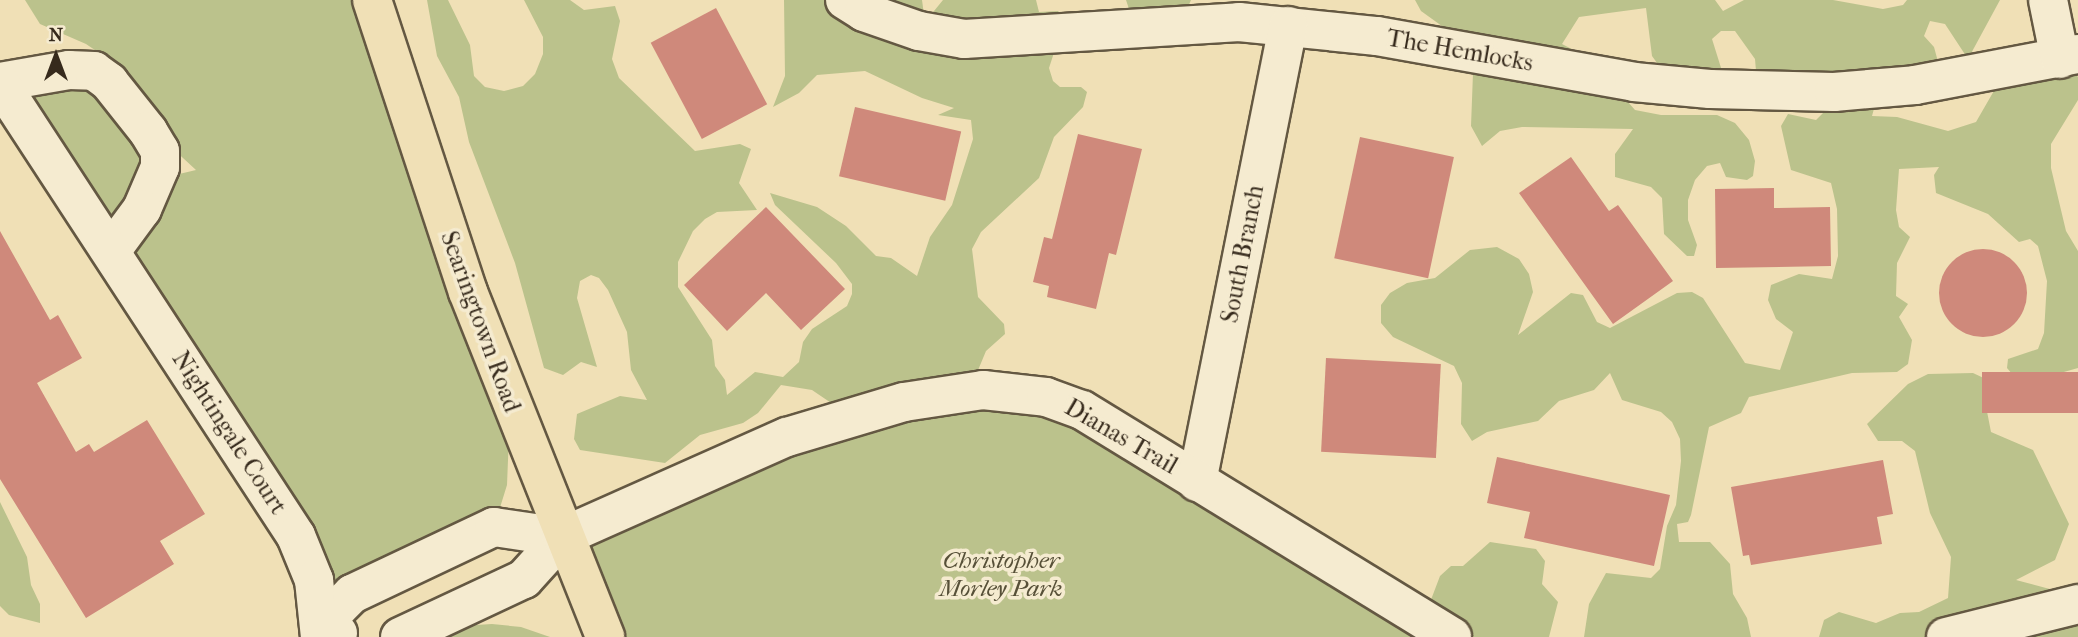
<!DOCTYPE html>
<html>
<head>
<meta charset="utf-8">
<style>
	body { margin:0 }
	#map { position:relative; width:2078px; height:637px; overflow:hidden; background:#f0e0b6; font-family:"IM FELL French Canon",serif }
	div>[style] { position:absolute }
	.green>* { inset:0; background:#bbc28c }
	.building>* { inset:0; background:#cf897b; transform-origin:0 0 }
	.round { border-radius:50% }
	.roads { filter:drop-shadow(2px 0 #645842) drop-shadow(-2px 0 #645842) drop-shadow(0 2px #645842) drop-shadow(0 -2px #645842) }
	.minor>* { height:38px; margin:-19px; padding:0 19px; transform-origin:19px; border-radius:19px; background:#f5ebd0 }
	.primary>* { height:38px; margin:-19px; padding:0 19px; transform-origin:19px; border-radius:19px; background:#f0e0b6 }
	span { translate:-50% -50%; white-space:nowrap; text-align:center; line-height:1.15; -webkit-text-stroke:7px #f5ebd0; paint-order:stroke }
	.street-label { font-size:24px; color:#362a1c }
	.park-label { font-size:24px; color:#575038; font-style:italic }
	.north { position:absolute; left:21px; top:21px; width:70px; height:70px; -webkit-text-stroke:5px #f5ebd0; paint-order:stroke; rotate:0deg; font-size:19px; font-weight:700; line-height:28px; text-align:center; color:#362a1c }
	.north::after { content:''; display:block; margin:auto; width:24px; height:32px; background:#362a1c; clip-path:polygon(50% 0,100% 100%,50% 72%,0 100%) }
</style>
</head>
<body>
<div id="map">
	<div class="green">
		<i style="clip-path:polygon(25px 0,372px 0,509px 435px,507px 485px,494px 527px,321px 625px,134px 258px,135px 247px,175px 175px,196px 170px,170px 146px,126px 71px,86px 44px,40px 24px)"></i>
		<i style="clip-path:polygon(427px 0,448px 0,470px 45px,474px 76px,485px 87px,504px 91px,523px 86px,535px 74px,543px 54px,543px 37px,524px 0,570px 0,584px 10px,615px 6px,620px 21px,612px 59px,619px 78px,695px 151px,740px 144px,751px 149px,739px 183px,757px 210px,717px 212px,705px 219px,693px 231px,678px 262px,678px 287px,712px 340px,715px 366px,725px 380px,727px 395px,755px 372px,783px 377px,799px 362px,803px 342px,812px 329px,847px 306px,852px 294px,852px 284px,836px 263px,775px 205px,770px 193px,817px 207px,846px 226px,876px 256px,891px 258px,917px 276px,930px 237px,952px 205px,973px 139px,971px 120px,938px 115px,954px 108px,922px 98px,865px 71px,817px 75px,799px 93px,773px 107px,785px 76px,784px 0,922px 0,925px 22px,943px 0,1036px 0,1039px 12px,1058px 11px,1065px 19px,1049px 68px,1053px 81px,1060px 87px,1081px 87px,1087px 92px,1083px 107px,1054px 137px,1039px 178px,981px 232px,972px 249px,978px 297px,1004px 324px,1005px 334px,986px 351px,976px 375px,1429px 605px,1440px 576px,1451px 566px,1463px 566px,1490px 542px,1536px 549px,1545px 561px,1542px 584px,1558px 602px,1549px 637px,605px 637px,562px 537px,843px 411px,812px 390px,781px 385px,758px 413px,743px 423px,700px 435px,665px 463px,580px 450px,574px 439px,577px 414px,620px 396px,647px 400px,631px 370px,627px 332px,608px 290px,599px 278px,591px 275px,580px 281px,577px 298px,597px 367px,581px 362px,563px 375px,544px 368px,515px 263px,469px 142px,459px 97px,437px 56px)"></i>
		<i style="clip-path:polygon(1126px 0,1191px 0,1187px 9px,1161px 19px,1129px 9px)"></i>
		<i style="clip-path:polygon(1415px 0,1715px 0,1723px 11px,1744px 0,1833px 0,1883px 9px,1903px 5px,1907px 0,2000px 0,1968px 59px,1945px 24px,1930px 21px,1924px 36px,1934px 47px,1940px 69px,1875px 105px,1872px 116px,1897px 117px,1948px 131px,1976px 122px,1995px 89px,2068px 66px,2078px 77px,2078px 100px,2051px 144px,2051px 168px,2066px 231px,2078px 251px,2078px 368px,2046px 377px,2013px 375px,2007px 368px,2008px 359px,2038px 349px,2044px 333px,2047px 281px,2038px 246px,2030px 239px,2019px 242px,1988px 214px,1936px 193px,1934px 175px,1939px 167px,1899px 169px,1896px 210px,1899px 227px,1910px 237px,1897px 263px,1896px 296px,1908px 304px,1899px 317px,1912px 340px,1908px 364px,1897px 372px,1852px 373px,1749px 397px,1741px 413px,1709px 427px,1691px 515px,1688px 522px,1677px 524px,1679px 542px,1710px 542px,1730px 564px,1733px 594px,1747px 618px,1751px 637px,1584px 637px,1589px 604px,1606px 573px,1651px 578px,1660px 569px,1667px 526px,1676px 505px,1681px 461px,1680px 439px,1672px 422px,1661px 412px,1622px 400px,1610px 373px,1594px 390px,1559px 401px,1538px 421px,1487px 432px,1472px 441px,1461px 424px,1462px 383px,1454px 366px,1393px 337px,1381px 323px,1381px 305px,1390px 293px,1407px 283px,1435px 278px,1470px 250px,1497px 247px,1519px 259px,1529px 274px,1533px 292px,1518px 335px,1571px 293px,1583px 295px,1597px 322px,1610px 328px,1677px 293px,1692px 292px,1703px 298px,1745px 363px,1780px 370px,1793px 332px,1776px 319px,1768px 300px,1771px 285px,1799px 274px,1832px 279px,1838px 256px,1837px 209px,1831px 183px,1791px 170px,1781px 126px,1788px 114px,1816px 120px,1826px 110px,1756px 71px,1755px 59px,1735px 31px,1721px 31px,1712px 39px,1722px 71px,1673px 85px,1652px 56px,1646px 8px,1579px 17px,1562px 44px,1589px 58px,1635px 110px,1661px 115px,1717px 115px,1735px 123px,1749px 140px,1755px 161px,1753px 176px,1747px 180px,1726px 177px,1720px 163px,1707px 166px,1695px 180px,1688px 200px,1688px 220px,1697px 245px,1694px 256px,1687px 256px,1664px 234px,1662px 198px,1651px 187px,1615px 177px,1615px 154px,1633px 129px,1522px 127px,1500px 131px,1482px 146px,1471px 126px,1473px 73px,1468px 55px,1453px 34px,1421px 11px)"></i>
		<i style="clip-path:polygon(88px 78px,152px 158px,110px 241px,13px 88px)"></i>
		<i style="clip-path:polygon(1973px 373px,1990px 381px,1984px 396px,1991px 432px,2033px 450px,2069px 524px,2055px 560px,2016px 580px,2061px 592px,2078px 603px,2078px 637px,1819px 637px,1824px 620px,1839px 612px,1876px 623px,1900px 613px,1919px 612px,1948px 598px,1951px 557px,1930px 513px,1915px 451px,1902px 441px,1878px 441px,1867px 424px,1908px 384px,1928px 374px)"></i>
		<i style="clip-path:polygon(0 502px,27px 557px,31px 585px,40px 604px,40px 623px,9px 615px,0 606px)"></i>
		<i style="clip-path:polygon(492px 624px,521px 627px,550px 637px,424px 637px,460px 626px)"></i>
	</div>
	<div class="building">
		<i style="left:716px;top:8px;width:109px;height:74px;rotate:62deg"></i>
		<i style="left:855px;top:107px;width:109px;height:71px;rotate:13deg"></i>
		<i style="clip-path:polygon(1078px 134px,1142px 149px,1116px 255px,1109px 253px,1096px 309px,1047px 297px,1049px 286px,1033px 282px,1044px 237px,1052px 239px)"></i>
		<i style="left:1360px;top:137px;width:96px;height:124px;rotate:12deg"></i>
		<i style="clip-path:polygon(1571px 157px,1609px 211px,1618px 205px,1673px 281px,1613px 324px,1519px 193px)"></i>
		<i style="clip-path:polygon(1774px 188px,1774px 208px,1830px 207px,1831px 266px,1716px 268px,1715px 189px)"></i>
		<i style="clip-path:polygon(766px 207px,845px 289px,801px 330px,766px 293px,727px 331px,684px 285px)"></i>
		<i style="clip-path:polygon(0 231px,50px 320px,58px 315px,82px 358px,37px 383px,76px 452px,89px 444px,94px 452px,147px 420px,205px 514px,160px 541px,174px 564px,86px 618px,0 479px)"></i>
		<i class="round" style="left:1939px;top:249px;width:88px;height:88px"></i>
		<i style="left:1326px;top:358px;width:115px;height:94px;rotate:3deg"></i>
		<i style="left:2078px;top:372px;width:41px;height:96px;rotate:90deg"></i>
		<i style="clip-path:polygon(1497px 457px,1670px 495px,1654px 566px,1524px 538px,1530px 512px,1487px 503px)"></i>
		<i style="clip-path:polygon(1883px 460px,1893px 514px,1877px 517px,1882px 544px,1751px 565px,1749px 555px,1743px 556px,1731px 487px)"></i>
	</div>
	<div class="roads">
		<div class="minor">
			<i style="left:845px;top:0;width:22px;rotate:32deg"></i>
			<i style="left:864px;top:12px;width:58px;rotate:19.1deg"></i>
			<i style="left:919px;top:31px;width:46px;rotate:10.1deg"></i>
			<i style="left:964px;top:39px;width:276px;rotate:-3.5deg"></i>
			<i style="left:1239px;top:22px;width:139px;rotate:5.8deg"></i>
			<i style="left:1377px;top:36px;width:261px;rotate:10.1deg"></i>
			<i style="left:1634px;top:82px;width:76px;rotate:5.3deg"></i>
			<i style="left:1710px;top:89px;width:124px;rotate:1.4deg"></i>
			<i style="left:1834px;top:92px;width:81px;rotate:-4.9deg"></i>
			<i style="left:1915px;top:85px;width:166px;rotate:-10.8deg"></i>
			<i style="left:2048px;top:0;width:60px;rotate:78.5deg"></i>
			<i style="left:0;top:82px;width:70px;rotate:-9.9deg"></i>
			<i style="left:69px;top:70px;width:25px;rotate:2deg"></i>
			<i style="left:94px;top:71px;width:19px;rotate:36deg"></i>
			<i style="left:109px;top:82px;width:63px;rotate:51.5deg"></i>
			<i style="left:148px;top:131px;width:23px;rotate:59deg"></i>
			<i style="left:160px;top:151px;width:16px;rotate:90deg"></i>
			<i style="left:160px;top:167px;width:46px;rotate:113.2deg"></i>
			<i style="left:142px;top:209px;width:52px;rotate:126.4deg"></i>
			<i style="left:0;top:83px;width:541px;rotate:56.84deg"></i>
			<i style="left:296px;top:536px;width:48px;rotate:67.8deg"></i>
			<i style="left:314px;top:580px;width:57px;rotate:84deg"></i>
			<i style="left:1197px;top:482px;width:465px;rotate:-78.7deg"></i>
			<i style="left:338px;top:633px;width:19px;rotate:-155deg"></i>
			<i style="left:321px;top:625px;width:44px;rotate:-45deg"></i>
			<i style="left:352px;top:594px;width:157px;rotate:-25.3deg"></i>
			<i style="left:494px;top:527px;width:69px;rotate:8.4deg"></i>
			<i style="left:400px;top:637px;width:137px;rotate:-25.1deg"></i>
			<i style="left:524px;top:579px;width:57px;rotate:-47.9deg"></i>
			<i style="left:562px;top:537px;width:246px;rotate:-24deg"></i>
			<i style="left:787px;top:437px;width:122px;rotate:-16.7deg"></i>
			<i style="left:904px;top:402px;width:80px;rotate:-8.6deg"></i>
			<i style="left:983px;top:390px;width:63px;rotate:6.3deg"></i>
			<i style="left:1046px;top:397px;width:38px;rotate:20deg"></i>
			<i style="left:1082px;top:410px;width:434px;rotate:31.5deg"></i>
			<i style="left:1946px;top:637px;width:136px;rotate:-14deg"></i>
		</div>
		<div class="primary">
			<i style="left:372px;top:0;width:307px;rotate:71.8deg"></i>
			<i style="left:468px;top:292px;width:371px;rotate:68.3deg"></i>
		</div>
	</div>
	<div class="street-label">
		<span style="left:1460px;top:51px;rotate:10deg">The Hemlocks</span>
		<span style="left:1243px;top:254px;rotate:-79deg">South Branch</span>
		<span style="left:480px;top:322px;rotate:70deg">Searingtown Road</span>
		<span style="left:229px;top:433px;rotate:57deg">Nightingale Court</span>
		<span style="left:1121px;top:437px;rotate:30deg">Dianas Trail</span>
	</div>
	<div class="park-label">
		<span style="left:1001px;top:575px">Christopher<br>Morley Park</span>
	</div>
	<div class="north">N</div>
</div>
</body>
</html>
